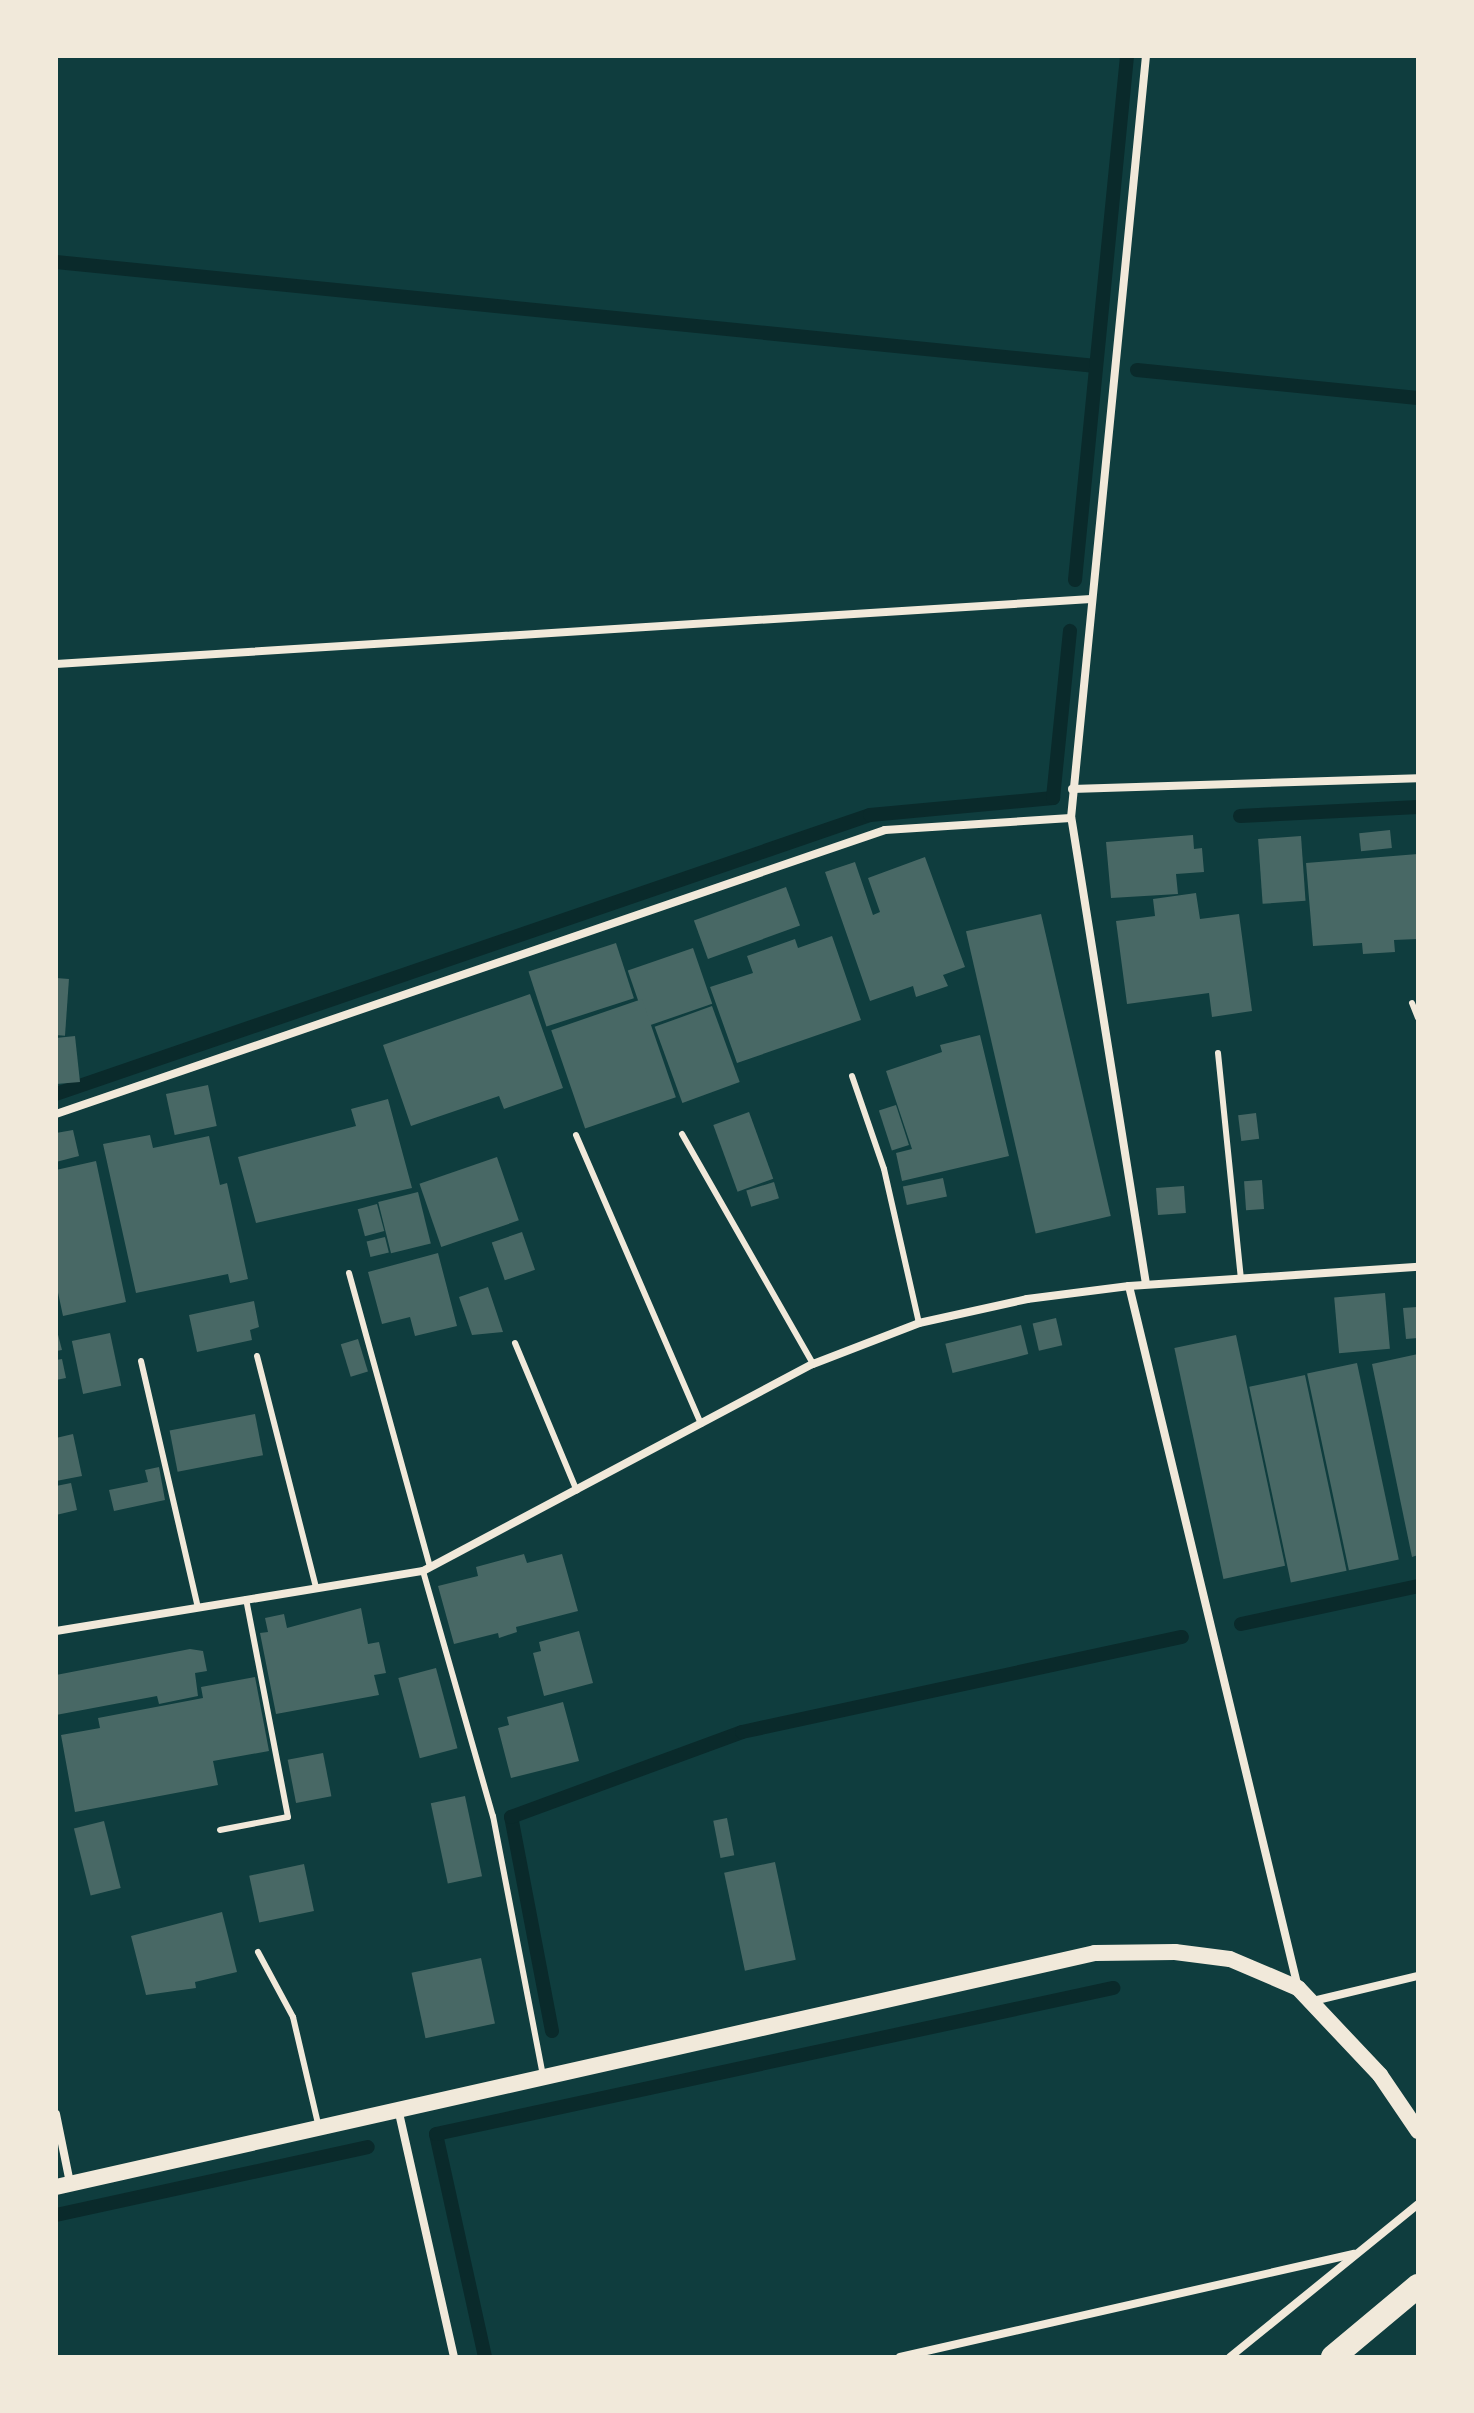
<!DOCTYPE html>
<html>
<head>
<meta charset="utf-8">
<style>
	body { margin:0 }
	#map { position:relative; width:1474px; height:2413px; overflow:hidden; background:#0f3d3e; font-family:"Exo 2",sans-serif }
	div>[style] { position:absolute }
	.stream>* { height:14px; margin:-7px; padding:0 7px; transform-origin:7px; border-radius:7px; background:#0a2a2b }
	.building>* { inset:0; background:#486865; transform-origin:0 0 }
	.service>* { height:6px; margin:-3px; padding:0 3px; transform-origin:3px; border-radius:3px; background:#f1e9da }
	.minor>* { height:8px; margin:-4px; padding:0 4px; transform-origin:4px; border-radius:4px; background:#f1e9da }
	.secondary>* { height:16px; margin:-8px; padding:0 8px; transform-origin:8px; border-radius:8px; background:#f1e9da }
	.motorway>* { height:24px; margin:-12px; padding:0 12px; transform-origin:12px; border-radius:12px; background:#f1e9da }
	span { translate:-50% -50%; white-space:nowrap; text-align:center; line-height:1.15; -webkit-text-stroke:8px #f1e9da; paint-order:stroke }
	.frame { position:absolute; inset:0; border:58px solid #f1e9da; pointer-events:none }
</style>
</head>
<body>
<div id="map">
	<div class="stream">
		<i style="left:56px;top:262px;width:1045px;rotate:5.71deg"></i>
		<i style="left:1137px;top:370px;width:282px;rotate:5.7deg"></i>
		<i style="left:1075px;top:580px;width:527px;rotate:-84.33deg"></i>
		<i style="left:1240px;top:816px;width:178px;rotate:-2.9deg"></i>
		<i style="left:56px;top:1094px;width:860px;rotate:-18.92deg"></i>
		<i style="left:870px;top:815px;width:184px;rotate:-5.3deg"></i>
		<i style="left:1053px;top:798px;width:168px;rotate:-84.2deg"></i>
		<i style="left:1241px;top:1624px;width:181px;rotate:-12.1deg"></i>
		<i style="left:552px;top:2031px;width:218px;rotate:-100.8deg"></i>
		<i style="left:511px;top:1817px;width:246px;rotate:-20.2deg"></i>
		<i style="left:742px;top:1732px;width:450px;rotate:-12.2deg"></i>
		<i style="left:56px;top:2215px;width:319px;rotate:-12.3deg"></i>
		<i style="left:485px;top:2357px;width:228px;rotate:-102.4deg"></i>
		<i style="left:436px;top:2134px;width:693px;rotate:-12.17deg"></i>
	</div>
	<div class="building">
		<i style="left:1390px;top:830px;width:18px;height:31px;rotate:84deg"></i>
		<i style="clip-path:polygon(1193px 835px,1194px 849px,1202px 848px,1204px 872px,1176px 874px,1178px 894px,1111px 898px,1106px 842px)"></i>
		<i style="left:1301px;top:836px;width:65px;height:43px;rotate:86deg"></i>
		<i style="clip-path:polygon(1418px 854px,1418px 939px,1394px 940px,1395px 952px,1363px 954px,1362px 943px,1313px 946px,1306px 863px)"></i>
		<i style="clip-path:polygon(925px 857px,965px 967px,943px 975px,948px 986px,916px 997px,913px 986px,870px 1001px,825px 872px,855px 862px,873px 915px,880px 912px,868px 878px)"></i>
		<i style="left:786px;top:887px;width:41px;height:98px;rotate:70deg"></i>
		<i style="clip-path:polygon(1196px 893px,1200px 919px,1239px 914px,1252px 1011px,1212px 1017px,1209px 993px,1127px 1004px,1116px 921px,1155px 916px,1153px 899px)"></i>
		<i style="left:1041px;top:914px;width:310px;height:77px;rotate:77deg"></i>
		<i style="clip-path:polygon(832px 936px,861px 1020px,737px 1063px,710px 987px,753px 973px,747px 956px,795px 939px,798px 948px)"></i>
		<i style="left:616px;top:943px;width:58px;height:92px;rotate:72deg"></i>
		<i style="left:693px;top:948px;width:59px;height:69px;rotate:71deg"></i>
		<i style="left:56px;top:978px;width:13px;height:57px;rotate:4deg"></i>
		<i style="clip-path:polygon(530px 994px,563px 1088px,504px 1109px,499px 1096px,411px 1126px,383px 1045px)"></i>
		<i style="left:642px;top:999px;width:104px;height:96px;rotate:71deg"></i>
		<i style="left:712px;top:1006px;width:81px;height:61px;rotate:70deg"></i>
		<i style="clip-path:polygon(980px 1035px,1009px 1156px,902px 1181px,896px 1153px,912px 1149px,886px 1071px,942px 1052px,940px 1045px)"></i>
		<i style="clip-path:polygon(75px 1036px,80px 1082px,56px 1084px,56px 1038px)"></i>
		<i style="left:208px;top:1085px;width:42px;height:43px;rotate:78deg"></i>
		<i style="clip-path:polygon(388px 1099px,412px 1188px,256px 1223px,238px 1157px,356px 1126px,351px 1109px)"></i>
		<i style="left:896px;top:1105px;width:42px;height:18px;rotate:72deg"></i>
		<i style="left:749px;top:1112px;width:71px;height:38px;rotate:70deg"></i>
		<i style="left:1256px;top:1113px;width:26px;height:18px;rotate:83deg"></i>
		<i style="clip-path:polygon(73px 1130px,79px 1156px,56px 1162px,56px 1133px)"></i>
		<i style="clip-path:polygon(150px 1135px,153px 1148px,209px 1136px,220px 1185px,227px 1183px,248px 1279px,230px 1283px,228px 1274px,136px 1293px,103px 1144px)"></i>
		<i style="left:497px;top:1157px;width:67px;height:82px;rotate:71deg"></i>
		<i style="clip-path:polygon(96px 1161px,126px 1302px,63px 1316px,56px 1283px,56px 1170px)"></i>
		<i style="left:943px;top:1178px;width:19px;height:41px;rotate:78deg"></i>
		<i style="left:1262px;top:1180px;width:29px;height:18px;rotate:86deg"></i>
		<i style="left:774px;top:1182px;width:17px;height:29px;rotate:73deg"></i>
		<i style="left:1184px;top:1186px;width:27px;height:28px;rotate:86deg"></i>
		<i style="left:418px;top:1192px;width:53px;height:41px;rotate:76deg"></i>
		<i style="left:377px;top:1204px;width:28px;height:20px;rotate:75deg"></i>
		<i style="left:522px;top:1232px;width:40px;height:32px;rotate:71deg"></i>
		<i style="left:385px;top:1237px;width:16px;height:19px;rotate:76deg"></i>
		<i style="clip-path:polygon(438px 1253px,457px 1326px,415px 1336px,410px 1317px,382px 1324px,368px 1272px)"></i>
		<i style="clip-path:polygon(488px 1287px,503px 1332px,472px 1335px,459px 1297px)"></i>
		<i style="left:1385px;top:1293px;width:56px;height:51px;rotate:85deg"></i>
		<i style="clip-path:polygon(254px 1301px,259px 1327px,250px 1330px,252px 1340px,197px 1352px,189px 1315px)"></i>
		<i style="clip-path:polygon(1417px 1307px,1418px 1338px,1406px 1339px,1403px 1308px)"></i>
		<i style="left:1056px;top:1318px;width:28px;height:24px;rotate:77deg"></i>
		<i style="left:1021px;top:1325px;width:30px;height:78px;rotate:76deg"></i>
		<i style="clip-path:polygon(56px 1327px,62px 1350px,56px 1351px)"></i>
		<i style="left:110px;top:1333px;width:54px;height:39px;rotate:78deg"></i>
		<i style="left:1236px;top:1335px;width:236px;height:63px;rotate:78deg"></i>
		<i style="left:358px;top:1339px;width:34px;height:18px;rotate:73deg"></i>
		<i style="clip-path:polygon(1418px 1354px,1418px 1555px,1412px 1557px,1372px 1364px)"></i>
		<i style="clip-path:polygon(62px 1359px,66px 1378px,56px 1380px,56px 1360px)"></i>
		<i style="left:1357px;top:1363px;width:201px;height:51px;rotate:78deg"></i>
		<i style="left:1305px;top:1375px;width:200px;height:57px;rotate:78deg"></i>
		<i style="left:255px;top:1414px;width:42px;height:87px;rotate:79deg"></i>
		<i style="clip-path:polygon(73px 1434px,82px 1476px,56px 1481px,56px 1438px)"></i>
		<i style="clip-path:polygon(159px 1467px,165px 1500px,114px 1511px,109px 1490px,148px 1482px,145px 1470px)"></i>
		<i style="clip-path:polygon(71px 1483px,77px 1510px,56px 1515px,56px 1486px)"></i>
		<i style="clip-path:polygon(524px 1554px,527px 1563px,562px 1554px,578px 1611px,516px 1627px,517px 1632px,499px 1638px,498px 1633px,454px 1644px,438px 1586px,478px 1576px,476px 1567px)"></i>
		<i style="clip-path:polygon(361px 1608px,368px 1644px,379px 1642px,386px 1673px,374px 1675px,379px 1695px,276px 1714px,260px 1633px,268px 1632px,265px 1618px,284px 1614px,287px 1628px)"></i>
		<i style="clip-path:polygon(579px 1631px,593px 1683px,544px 1696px,533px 1653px,541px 1651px,539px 1642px)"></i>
		<i style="clip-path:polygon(190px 1649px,203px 1651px,207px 1671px,195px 1673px,198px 1696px,159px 1704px,157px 1696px,56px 1715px,56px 1675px)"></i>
		<i style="left:436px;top:1668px;width:83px;height:39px;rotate:75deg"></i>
		<i style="clip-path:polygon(255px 1677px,269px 1751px,213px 1761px,218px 1785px,75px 1812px,61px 1735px,100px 1728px,98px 1718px,203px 1698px,201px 1687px)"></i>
		<i style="clip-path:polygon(563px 1702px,579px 1761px,511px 1778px,498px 1728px,509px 1725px,507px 1717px)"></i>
		<i style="left:323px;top:1753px;width:44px;height:36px;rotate:79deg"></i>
		<i style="left:465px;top:1796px;width:82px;height:35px;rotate:78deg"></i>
		<i style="left:727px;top:1818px;width:38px;height:14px;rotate:79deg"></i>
		<i style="left:104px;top:1821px;width:69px;height:31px;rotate:76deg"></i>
		<i style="left:775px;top:1862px;width:100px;height:52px;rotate:78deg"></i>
		<i style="left:304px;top:1864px;width:48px;height:56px;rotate:78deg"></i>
		<i style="clip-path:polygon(222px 1912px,237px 1972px,195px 1982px,196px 1988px,146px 1995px,131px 1936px)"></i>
		<i style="left:481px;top:1958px;width:67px;height:71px;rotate:78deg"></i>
	</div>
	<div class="service">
		<i style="left:1412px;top:1003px;width:16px;rotate:68deg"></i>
		<i style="left:1218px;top:1053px;width:226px;rotate:84.2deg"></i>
		<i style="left:852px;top:1076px;width:98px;rotate:71deg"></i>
		<i style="left:884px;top:1169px;width:158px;rotate:77.2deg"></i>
		<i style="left:682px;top:1134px;width:265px;rotate:60.3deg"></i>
		<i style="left:576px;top:1135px;width:315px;rotate:66.6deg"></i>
		<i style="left:349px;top:1273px;width:305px;rotate:74.6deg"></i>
		<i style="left:515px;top:1343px;width:160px;rotate:67.3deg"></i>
		<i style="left:257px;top:1356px;width:239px;rotate:75.7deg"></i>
		<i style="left:141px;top:1361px;width:253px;rotate:77deg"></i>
		<i style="left:423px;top:1571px;width:255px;rotate:74.1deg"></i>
		<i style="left:493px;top:1816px;width:265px;rotate:79.1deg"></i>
		<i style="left:220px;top:1830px;width:69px;rotate:-10.8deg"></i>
		<i style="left:288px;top:1817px;width:222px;rotate:-100.9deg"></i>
		<i style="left:258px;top:1952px;width:74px;rotate:61.7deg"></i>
		<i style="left:293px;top:2017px;width:110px;rotate:76.8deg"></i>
	</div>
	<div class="minor">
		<i style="left:56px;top:664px;width:1037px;rotate:-3.59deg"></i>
		<i style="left:1072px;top:789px;width:346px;rotate:-1.8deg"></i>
		<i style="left:56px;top:1114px;width:876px;rotate:-18.91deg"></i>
		<i style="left:885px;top:830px;width:186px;rotate:-3.7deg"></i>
		<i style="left:1146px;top:1284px;width:472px;rotate:-99.1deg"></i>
		<i style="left:1071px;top:818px;width:766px;rotate:-84.38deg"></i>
		<i style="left:1129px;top:1286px;width:722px;rotate:76.46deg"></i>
		<i style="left:56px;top:1631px;width:372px;rotate:-9.3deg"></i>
		<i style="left:423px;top:1571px;width:442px;rotate:-28deg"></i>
		<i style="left:813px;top:1364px;width:114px;rotate:-21.1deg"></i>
		<i style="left:919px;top:1323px;width:111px;rotate:-12.5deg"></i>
		<i style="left:1027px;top:1299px;width:103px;rotate:-7.3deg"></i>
		<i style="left:1129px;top:1286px;width:290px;rotate:-3.8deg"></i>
		<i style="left:1313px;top:2001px;width:108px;rotate:-13.4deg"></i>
		<i style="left:399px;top:2113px;width:250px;rotate:77.3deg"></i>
		<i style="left:56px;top:2114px;width:70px;rotate:78.5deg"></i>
		<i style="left:900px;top:2357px;width:466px;rotate:-12.8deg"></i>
		<i style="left:1230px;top:2357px;width:242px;rotate:-39.1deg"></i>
	</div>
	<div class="secondary">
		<i style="left:56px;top:2187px;width:1065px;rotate:-12.69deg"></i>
		<i style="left:1095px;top:1953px;width:80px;rotate:-0.7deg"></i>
		<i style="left:1175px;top:1952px;width:55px;rotate:7.3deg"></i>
		<i style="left:1230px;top:1959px;width:74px;rotate:23.1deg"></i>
		<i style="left:1298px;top:1988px;width:120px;rotate:46.7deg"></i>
		<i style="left:1380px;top:2075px;width:68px;rotate:55.8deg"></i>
	</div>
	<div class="motorway">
		<i style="left:1333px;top:2357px;width:111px;rotate:-39.9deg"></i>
	</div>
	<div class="frame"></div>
</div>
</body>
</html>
